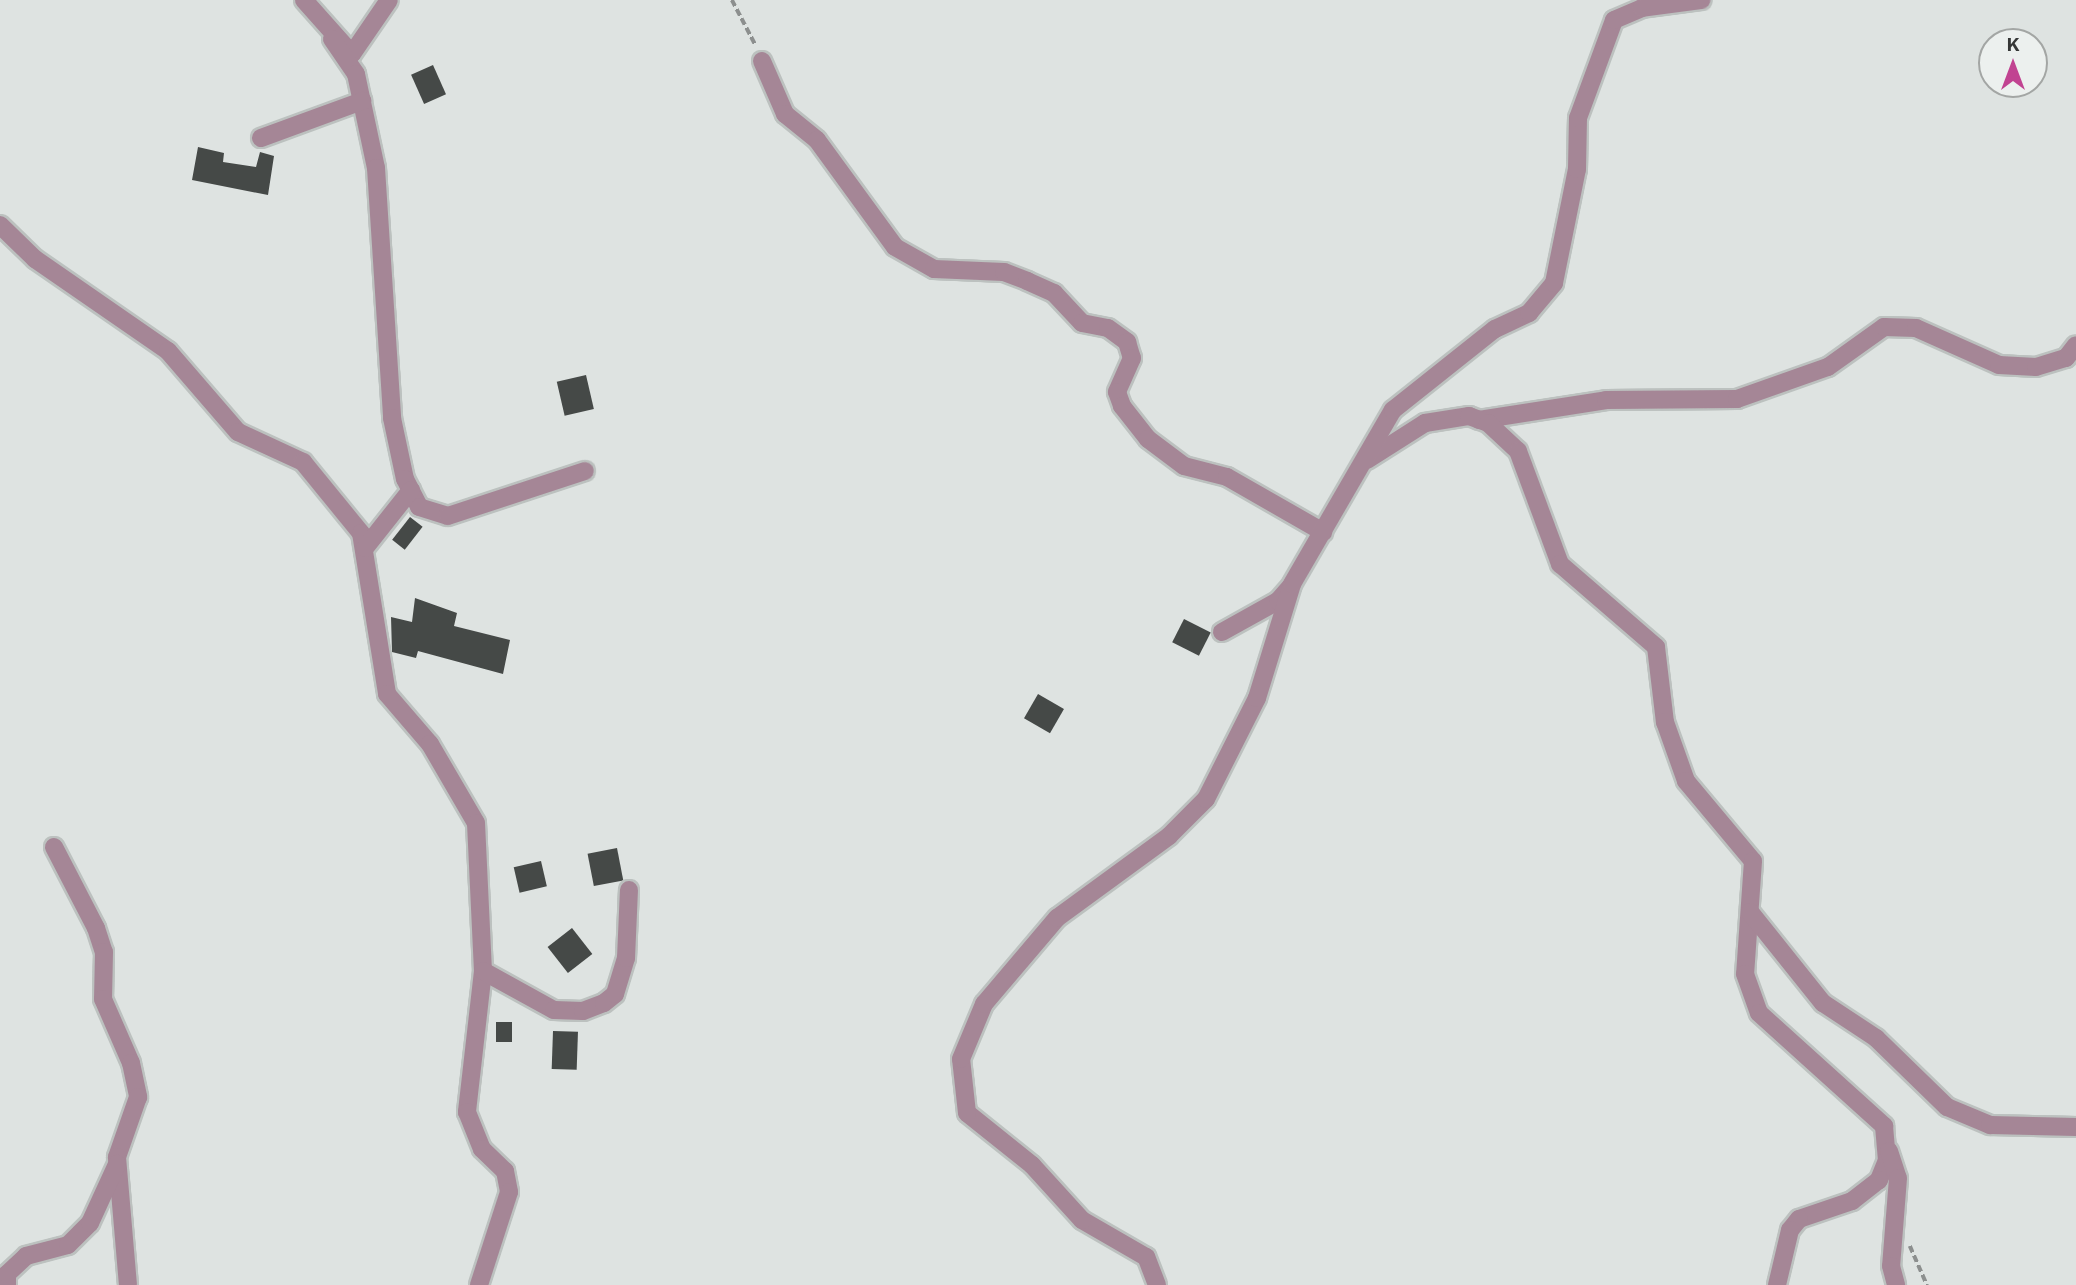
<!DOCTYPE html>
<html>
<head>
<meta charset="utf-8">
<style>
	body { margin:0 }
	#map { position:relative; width:2076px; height:1285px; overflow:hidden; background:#dee3e1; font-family:"IBM Plex Sans",sans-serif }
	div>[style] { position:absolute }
	.building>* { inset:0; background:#454947; transform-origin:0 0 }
	.path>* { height:3.5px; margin-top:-1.75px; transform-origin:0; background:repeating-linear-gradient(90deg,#8c8f8e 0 7px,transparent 0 10.5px) }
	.roads { filter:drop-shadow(2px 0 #bcc1bf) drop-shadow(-2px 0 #bcc1bf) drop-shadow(0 2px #bcc1bf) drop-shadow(0 -2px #bcc1bf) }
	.minor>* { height:18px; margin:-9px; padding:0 9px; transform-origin:9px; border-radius:9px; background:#a58696 }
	span { translate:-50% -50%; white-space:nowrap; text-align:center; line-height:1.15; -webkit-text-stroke:7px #ecf0ee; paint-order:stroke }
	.north { position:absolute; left:1978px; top:28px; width:70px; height:70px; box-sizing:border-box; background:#ecf0ee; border:2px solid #a3a6a4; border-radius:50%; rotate:0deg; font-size:19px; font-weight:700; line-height:28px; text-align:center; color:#353736 }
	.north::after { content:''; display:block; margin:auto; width:24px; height:32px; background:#c14391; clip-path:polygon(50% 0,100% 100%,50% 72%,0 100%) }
</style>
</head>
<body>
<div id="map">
	<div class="building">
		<i style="left:433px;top:65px;width:32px;height:24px;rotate:66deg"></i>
		<i style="clip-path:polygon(198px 147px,224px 153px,223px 162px,256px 167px,260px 152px,274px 156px,268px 195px,192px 180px)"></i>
		<i style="left:586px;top:375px;width:35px;height:30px;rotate:77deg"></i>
		<i style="left:410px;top:517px;width:16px;height:29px;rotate:38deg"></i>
		<i style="clip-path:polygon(415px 598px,457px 613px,454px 626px,510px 640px,503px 674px,418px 651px,416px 658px,392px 652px,391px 617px,412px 622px)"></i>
		<i style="left:1184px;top:619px;width:30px;height:26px;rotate:27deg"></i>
		<i style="left:1038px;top:694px;width:30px;height:28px;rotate:30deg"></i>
		<i style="left:617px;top:848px;width:33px;height:30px;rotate:79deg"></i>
		<i style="left:541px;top:861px;width:26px;height:28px;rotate:77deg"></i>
		<i style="left:572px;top:928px;width:33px;height:31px;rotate:52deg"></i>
		<i style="left:496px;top:1022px;width:16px;height:20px"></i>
		<i style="left:553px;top:1031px;width:25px;height:38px;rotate:2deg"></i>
	</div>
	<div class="path">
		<i style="left:732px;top:0;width:52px;rotate:62.4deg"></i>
		<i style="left:1910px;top:1246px;width:43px;rotate:66.4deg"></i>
	</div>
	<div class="roads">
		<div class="minor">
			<i style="left:304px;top:0;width:72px;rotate:48.4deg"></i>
			<i style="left:352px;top:54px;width:65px;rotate:-55.6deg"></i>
			<i style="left:332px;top:39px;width:42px;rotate:55.6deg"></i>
			<i style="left:356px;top:74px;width:96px;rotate:78deg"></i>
			<i style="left:376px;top:168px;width:251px;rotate:86.3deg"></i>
			<i style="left:392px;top:418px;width:62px;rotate:78deg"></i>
			<i style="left:405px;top:479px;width:31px;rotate:63deg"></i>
			<i style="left:419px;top:507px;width:30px;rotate:17deg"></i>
			<i style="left:448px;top:516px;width:144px;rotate:-18.2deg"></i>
			<i style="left:762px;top:61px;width:58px;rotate:66.5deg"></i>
			<i style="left:785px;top:114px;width:41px;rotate:39.1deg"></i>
			<i style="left:817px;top:140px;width:132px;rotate:53.9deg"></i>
			<i style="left:895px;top:247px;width:45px;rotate:29.4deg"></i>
			<i style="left:934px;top:269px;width:70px;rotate:2.5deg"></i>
			<i style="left:1004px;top:272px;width:25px;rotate:21deg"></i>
			<i style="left:1027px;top:281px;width:30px;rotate:24deg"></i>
			<i style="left:1054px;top:293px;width:41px;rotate:47deg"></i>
			<i style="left:1082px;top:323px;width:26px;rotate:11deg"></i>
			<i style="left:1108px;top:328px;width:24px;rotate:36deg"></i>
			<i style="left:1127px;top:342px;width:17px;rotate:73deg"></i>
			<i style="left:1132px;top:358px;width:37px;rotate:114deg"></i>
			<i style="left:1117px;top:392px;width:15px;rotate:70deg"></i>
			<i style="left:1122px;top:406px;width:42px;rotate:51.8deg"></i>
			<i style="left:1148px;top:439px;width:45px;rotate:36.9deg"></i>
			<i style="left:1184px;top:466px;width:44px;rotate:14.3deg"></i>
			<i style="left:1227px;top:477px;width:111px;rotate:29.8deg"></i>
			<i style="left:261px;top:138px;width:108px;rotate:-20.1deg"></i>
			<i style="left:0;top:225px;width:49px;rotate:44.2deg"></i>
			<i style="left:35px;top:259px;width:162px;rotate:34.7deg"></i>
			<i style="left:168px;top:351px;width:107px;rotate:49.2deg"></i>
			<i style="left:238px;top:432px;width:72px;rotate:24.8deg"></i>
			<i style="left:303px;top:462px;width:92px;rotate:50.8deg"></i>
			<i style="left:361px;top:533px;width:163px;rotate:80.8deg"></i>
			<i style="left:387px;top:694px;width:66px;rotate:49.3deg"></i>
			<i style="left:430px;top:744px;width:91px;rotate:59.8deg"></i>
			<i style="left:476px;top:823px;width:148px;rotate:87.3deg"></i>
			<i style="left:483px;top:971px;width:142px;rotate:96.5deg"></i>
			<i style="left:467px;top:1112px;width:40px;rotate:68deg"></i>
			<i style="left:482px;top:1149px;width:32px;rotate:44deg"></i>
			<i style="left:505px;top:1171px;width:21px;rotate:79deg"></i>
			<i style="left:509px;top:1192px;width:98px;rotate:107.9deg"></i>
			<i style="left:1479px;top:420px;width:129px;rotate:-8.9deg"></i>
			<i style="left:1606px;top:400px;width:131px;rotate:-0.4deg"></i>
			<i style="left:1737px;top:399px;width:96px;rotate:-19.4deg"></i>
			<i style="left:1828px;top:367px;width:69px;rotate:-35.5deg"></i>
			<i style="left:1884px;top:327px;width:32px;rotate:2deg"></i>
			<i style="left:1916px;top:328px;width:91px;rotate:24deg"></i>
			<i style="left:1999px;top:365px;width:37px;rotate:3deg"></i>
			<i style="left:2036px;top:367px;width:31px;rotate:-17deg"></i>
			<i style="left:2066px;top:358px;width:16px;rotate:-52deg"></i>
			<i style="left:1367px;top:460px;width:69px;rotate:-32.5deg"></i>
			<i style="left:1425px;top:423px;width:45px;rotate:-9deg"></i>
			<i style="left:1469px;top:416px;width:20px;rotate:20deg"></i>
			<i style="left:1488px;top:423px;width:41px;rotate:43deg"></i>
			<i style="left:1518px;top:451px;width:121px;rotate:69.6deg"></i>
			<i style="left:1560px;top:564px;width:127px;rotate:40.8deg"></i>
			<i style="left:1656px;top:647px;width:76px;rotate:83.2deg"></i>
			<i style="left:1665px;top:722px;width:63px;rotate:70.4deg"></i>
			<i style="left:1686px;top:781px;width:104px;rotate:50.1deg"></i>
			<i style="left:1753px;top:861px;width:113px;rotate:94deg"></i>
			<i style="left:1745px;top:974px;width:41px;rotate:70.3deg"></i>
			<i style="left:1759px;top:1013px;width:169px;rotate:42.1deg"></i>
			<i style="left:1884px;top:1126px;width:34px;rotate:85deg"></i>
			<i style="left:1887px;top:1160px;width:22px;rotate:112deg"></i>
			<i style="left:1879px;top:1180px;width:34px;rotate:142deg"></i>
			<i style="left:1852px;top:1201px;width:56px;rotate:161.2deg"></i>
			<i style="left:1799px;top:1219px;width:14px;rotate:129deg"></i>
			<i style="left:1790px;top:1230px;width:57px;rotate:103.3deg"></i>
			<i style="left:365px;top:548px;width:74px;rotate:-51.6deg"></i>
			<i style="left:1222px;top:632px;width:64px;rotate:-29deg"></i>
			<i style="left:1278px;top:601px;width:18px;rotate:-49deg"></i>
			<i style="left:54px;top:847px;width:91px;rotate:62.6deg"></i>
			<i style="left:96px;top:928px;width:25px;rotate:72deg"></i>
			<i style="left:104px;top:952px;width:47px;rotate:91.2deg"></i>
			<i style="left:103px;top:999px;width:70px;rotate:66.4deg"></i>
			<i style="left:131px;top:1063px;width:35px;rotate:78deg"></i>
			<i style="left:138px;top:1097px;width:64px;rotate:109.3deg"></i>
			<i style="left:117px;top:1157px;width:128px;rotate:85.1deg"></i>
			<i style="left:1750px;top:912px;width:117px;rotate:51.3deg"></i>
			<i style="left:1823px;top:1003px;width:64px;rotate:33.4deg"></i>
			<i style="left:1876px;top:1038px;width:99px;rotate:44.2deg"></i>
			<i style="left:1947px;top:1107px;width:47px;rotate:22.7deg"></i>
			<i style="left:1990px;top:1125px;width:86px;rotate:1.3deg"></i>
			<i style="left:483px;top:971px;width:81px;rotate:28.8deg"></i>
			<i style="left:554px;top:1010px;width:29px;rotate:2deg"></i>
			<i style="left:583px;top:1011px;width:22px;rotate:-21deg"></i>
			<i style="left:604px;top:1003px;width:14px;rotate:-39deg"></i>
			<i style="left:615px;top:994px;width:38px;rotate:-73deg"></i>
			<i style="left:626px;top:958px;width:68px;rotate:-87.5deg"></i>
			<i style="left:1889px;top:1151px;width:28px;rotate:72deg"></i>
			<i style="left:1898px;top:1178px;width:88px;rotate:94.5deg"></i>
			<i style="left:1891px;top:1266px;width:20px;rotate:75deg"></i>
			<i style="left:7px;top:1285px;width:11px;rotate:-90deg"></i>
			<i style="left:7px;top:1274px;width:26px;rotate:-43deg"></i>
			<i style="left:26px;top:1256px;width:43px;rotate:-14.7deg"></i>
			<i style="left:68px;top:1245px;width:31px;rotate:-45deg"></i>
			<i style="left:90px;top:1223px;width:65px;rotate:-65.4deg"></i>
			<i style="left:1157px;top:1285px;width:30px;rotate:-111deg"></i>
			<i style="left:1146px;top:1257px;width:74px;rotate:-150deg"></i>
			<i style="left:1082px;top:1220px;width:74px;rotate:-132.3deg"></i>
			<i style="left:1032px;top:1165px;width:83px;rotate:-141.3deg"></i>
			<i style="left:967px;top:1113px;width:54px;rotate:-96.3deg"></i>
			<i style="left:961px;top:1059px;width:60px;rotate:-67.3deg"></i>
			<i style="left:984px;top:1004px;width:113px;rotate:-49.7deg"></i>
			<i style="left:1057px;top:918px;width:139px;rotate:-36.2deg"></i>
			<i style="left:1169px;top:836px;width:52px;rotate:-45deg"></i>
			<i style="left:1206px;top:799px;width:113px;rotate:-63.2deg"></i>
			<i style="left:1257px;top:698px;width:119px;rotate:-72.9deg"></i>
			<i style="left:1292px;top:584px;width:201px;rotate:-59.9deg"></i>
			<i style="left:1393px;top:410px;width:130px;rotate:-38.5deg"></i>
			<i style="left:1495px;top:329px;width:38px;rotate:-25deg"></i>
			<i style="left:1529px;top:313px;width:39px;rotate:-50deg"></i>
			<i style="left:1554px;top:283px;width:116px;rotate:-78.6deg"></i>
			<i style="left:1577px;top:169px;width:51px;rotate:-88.9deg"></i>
			<i style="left:1578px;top:118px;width:104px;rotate:-69.8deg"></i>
			<i style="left:1614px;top:20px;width:30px;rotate:-23deg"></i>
			<i style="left:1642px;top:8px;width:60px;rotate:-7.7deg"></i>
		</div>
	</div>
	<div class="north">K</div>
</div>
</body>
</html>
